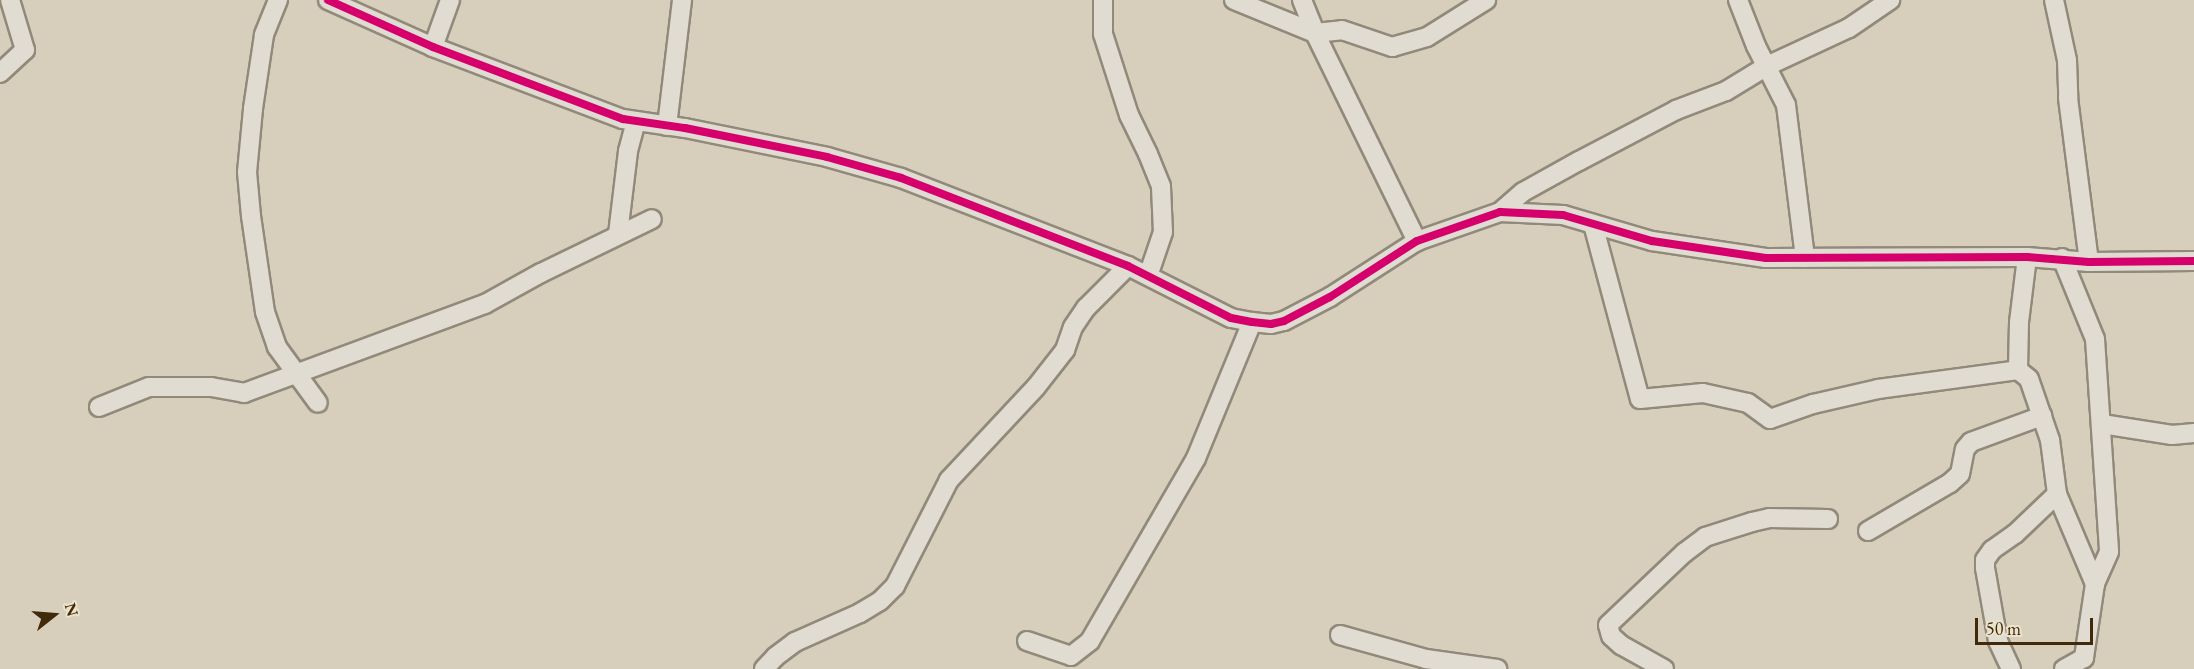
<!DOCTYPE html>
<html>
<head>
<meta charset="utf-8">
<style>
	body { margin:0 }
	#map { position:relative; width:2194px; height:669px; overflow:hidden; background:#d7cfbc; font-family:"EB Garamond",serif }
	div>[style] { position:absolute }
	.roads { filter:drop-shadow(2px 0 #91897a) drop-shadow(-2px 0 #91897a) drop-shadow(0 2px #91897a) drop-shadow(0 -2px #91897a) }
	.minor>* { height:18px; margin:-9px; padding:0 9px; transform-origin:9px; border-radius:9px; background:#e0dcd2 }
	.cycleway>* { height:8px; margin:-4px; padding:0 4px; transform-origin:4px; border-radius:4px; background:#d6006c }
	span { translate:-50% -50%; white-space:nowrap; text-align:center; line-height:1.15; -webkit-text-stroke:4.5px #ece3cc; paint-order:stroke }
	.north { position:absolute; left:24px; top:585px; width:60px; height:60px; -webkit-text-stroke:4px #ece3cc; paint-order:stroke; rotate:73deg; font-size:16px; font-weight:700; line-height:24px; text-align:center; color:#402a09 }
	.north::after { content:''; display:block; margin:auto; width:21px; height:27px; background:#402a09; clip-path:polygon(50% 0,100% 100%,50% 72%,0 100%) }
	.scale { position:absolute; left:1975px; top:618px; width:118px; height:27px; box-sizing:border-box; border:3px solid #402a09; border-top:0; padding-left:8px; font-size:18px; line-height:21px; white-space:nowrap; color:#402a09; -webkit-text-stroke:4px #ece3cc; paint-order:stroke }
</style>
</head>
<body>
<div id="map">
	<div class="roads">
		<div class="minor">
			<i style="left:278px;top:0;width:38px;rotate:112deg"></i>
			<i style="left:264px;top:35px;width:75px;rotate:98.5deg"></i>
			<i style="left:253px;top:109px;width:63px;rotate:95.4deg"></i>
			<i style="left:247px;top:172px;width:44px;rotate:84.8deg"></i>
			<i style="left:251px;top:216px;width:97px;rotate:81.7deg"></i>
			<i style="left:265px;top:312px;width:37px;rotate:71deg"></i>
			<i style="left:277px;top:347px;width:69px;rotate:53.8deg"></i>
			<i style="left:328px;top:0;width:115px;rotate:24.1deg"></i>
			<i style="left:433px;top:47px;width:203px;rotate:20.8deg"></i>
			<i style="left:623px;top:119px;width:63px;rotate:8.3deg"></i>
			<i style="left:685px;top:128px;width:145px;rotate:11.5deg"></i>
			<i style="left:827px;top:157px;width:77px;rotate:15.8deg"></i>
			<i style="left:901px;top:178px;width:243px;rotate:21.2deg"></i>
			<i style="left:1128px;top:266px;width:115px;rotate:26.8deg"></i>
			<i style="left:1231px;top:318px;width:21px;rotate:11deg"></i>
			<i style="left:1252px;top:322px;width:19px;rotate:6deg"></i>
			<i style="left:1271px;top:324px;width:13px;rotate:-13deg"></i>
			<i style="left:1284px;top:321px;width:52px;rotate:-27.6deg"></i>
			<i style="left:1330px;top:297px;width:103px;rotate:-32.8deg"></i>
			<i style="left:1417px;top:241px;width:88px;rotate:-19.3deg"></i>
			<i style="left:1500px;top:212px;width:63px;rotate:2.7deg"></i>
			<i style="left:1563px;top:215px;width:93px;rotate:16.3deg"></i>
			<i style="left:1652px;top:241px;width:115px;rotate:8.5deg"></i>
			<i style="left:1766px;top:258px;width:261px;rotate:-0.2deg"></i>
			<i style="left:2027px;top:257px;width:62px;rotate:4.6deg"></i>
			<i style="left:2089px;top:262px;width:105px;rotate:-0.5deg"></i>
			<i style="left:1103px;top:0;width:34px;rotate:90deg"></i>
			<i style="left:1103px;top:34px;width:85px;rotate:72.2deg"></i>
			<i style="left:1129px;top:115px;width:43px;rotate:64deg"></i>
			<i style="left:1148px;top:154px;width:35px;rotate:68deg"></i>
			<i style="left:1161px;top:187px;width:45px;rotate:87.5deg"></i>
			<i style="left:1163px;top:232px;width:46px;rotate:108.8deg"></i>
			<i style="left:1234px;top:0;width:87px;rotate:22.2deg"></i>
			<i style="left:1315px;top:33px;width:27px;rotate:-6deg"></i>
			<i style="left:1342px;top:30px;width:53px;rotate:18.8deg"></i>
			<i style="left:1392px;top:47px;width:36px;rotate:-16deg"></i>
			<i style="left:1427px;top:37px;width:70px;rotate:-32.1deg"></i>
			<i style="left:1302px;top:0;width:35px;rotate:68deg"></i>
			<i style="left:1315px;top:33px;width:232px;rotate:63.9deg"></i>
			<i style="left:1738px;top:0;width:49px;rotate:68.6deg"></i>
			<i style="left:1756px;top:46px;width:66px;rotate:63deg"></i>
			<i style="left:1786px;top:105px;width:154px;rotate:82.9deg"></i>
			<i style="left:2054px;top:0;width:61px;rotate:77.8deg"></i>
			<i style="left:2067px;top:60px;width:38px;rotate:88deg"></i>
			<i style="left:2068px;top:98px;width:165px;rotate:82.7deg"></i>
			<i style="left:433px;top:47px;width:50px;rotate:-70.1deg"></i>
			<i style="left:0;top:73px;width:34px;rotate:-43deg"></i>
			<i style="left:25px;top:50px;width:52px;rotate:-106.7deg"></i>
			<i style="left:667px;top:126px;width:127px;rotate:-83.2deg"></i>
			<i style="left:1500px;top:212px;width:30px;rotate:-41deg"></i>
			<i style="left:1523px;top:192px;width:64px;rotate:-29deg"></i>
			<i style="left:1579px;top:161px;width:110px;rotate:-27.7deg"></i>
			<i style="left:1676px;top:110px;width:53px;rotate:-20.8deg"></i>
			<i style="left:1726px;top:91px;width:48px;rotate:-31.4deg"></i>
			<i style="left:1767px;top:66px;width:90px;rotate:-24.9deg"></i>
			<i style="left:1849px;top:28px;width:50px;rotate:-34.3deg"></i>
			<i style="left:1593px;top:224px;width:181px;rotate:75deg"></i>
			<i style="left:1640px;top:399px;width:63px;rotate:-5.4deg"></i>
			<i style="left:1703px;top:393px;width:46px;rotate:12.5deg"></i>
			<i style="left:1748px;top:403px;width:27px;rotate:36deg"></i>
			<i style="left:1770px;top:419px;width:46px;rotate:-19.2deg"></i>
			<i style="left:1813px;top:404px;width:67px;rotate:-13deg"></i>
			<i style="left:1878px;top:389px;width:141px;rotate:-7.7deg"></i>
			<i style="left:618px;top:234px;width:84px;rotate:-83.1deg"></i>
			<i style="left:628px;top:151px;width:31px;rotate:-75deg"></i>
			<i style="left:2027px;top:257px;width:65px;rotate:97deg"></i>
			<i style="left:2019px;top:322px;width:48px;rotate:91.2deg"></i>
			<i style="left:2018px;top:370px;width:14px;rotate:39deg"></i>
			<i style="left:2029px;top:379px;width:65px;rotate:71deg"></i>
			<i style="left:2050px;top:440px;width:54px;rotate:82.6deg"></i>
			<i style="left:2057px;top:494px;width:98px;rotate:67.1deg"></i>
			<i style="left:2095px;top:584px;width:75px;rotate:98.5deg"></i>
			<i style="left:2062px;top:258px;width:87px;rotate:67.8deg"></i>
			<i style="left:2095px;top:339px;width:213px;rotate:86.2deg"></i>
			<i style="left:2109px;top:552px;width:35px;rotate:114deg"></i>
			<i style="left:99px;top:407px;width:54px;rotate:-21.8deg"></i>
			<i style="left:149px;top:387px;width:62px"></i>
			<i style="left:211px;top:387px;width:34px;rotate:10deg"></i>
			<i style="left:244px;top:393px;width:257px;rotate:-20.3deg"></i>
			<i style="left:485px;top:304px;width:64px;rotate:-29deg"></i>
			<i style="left:541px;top:273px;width:123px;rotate:-25.9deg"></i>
			<i style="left:2102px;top:424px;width:71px;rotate:8.9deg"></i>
			<i style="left:2172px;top:435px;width:22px;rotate:-5deg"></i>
			<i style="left:1868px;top:531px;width:95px;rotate:-30.3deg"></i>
			<i style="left:1950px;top:483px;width:13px;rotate:-42deg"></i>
			<i style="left:1960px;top:474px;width:25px;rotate:-79deg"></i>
			<i style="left:1965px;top:449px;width:9px;rotate:-49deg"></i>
			<i style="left:1971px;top:442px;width:76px;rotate:-20.1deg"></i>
			<i style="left:1340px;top:635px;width:89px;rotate:15.6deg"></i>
			<i style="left:1426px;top:659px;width:72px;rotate:8deg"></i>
			<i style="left:1027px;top:641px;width:46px;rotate:18.8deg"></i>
			<i style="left:1071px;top:656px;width:24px;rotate:-38deg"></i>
			<i style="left:1090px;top:641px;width:211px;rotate:-59.9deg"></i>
			<i style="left:1196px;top:458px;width:147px;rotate:-67.6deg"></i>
			<i style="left:764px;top:669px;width:16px;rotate:-47deg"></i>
			<i style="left:775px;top:657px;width:25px;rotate:-37deg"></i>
			<i style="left:795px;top:642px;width:71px;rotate:-24deg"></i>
			<i style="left:860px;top:613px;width:23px;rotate:-31deg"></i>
			<i style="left:880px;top:601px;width:21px;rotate:-45deg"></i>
			<i style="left:895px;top:586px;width:119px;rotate:-63deg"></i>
			<i style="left:949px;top:480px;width:127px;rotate:-46.9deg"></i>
			<i style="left:1036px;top:387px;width:47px;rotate:-51.9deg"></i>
			<i style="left:1065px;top:350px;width:24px;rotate:-71deg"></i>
			<i style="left:1073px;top:327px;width:23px;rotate:-56deg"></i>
			<i style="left:1086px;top:308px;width:59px;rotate:-45deg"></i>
			<i style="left:1664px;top:669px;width:49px;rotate:-150.8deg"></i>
			<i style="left:1621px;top:645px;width:13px;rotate:-138deg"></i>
			<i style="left:1611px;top:636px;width:11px;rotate:-105deg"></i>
			<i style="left:1608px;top:625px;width:105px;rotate:-43.5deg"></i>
			<i style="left:1684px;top:553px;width:26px;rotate:-37deg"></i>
			<i style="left:1705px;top:537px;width:49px;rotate:-17.7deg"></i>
			<i style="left:1752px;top:522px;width:17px;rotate:-13deg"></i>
			<i style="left:1769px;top:518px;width:59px;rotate:1deg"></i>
			<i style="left:2011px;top:669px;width:31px;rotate:-115deg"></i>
			<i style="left:1998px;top:641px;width:74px;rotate:-100.1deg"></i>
			<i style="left:1985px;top:568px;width:8px;rotate:-90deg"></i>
			<i style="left:1985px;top:560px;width:12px;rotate:-55deg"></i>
			<i style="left:1992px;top:550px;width:28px;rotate:-35deg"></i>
			<i style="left:2015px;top:534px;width:58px;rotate:-43.6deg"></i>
			<i style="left:2064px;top:669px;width:23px;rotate:-29deg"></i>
		</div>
	</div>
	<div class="cycleway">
		<i style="left:328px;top:0;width:115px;rotate:24.1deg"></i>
		<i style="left:433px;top:47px;width:203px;rotate:20.8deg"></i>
		<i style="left:623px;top:119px;width:63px;rotate:8.3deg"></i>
		<i style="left:685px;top:128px;width:145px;rotate:11.5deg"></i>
		<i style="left:827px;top:157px;width:77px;rotate:15.8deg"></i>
		<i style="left:901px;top:178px;width:243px;rotate:21.2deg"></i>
		<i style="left:1128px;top:266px;width:115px;rotate:26.8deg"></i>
		<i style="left:1231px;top:318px;width:21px;rotate:11deg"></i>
		<i style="left:1252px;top:322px;width:19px;rotate:6deg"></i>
		<i style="left:1271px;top:324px;width:13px;rotate:-13deg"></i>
		<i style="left:1284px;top:321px;width:52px;rotate:-27.6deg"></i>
		<i style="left:1330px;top:297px;width:103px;rotate:-32.8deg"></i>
		<i style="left:1417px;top:241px;width:88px;rotate:-19.3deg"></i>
		<i style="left:1500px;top:212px;width:63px;rotate:2.7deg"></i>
		<i style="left:1563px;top:215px;width:93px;rotate:16.3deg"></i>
		<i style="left:1652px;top:241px;width:115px;rotate:8.5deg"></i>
		<i style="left:1766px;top:258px;width:261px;rotate:-0.2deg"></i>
		<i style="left:2027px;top:257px;width:62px;rotate:4.6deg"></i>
		<i style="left:2089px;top:262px;width:105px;rotate:-0.5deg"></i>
	</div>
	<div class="north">N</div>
	<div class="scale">50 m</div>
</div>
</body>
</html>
